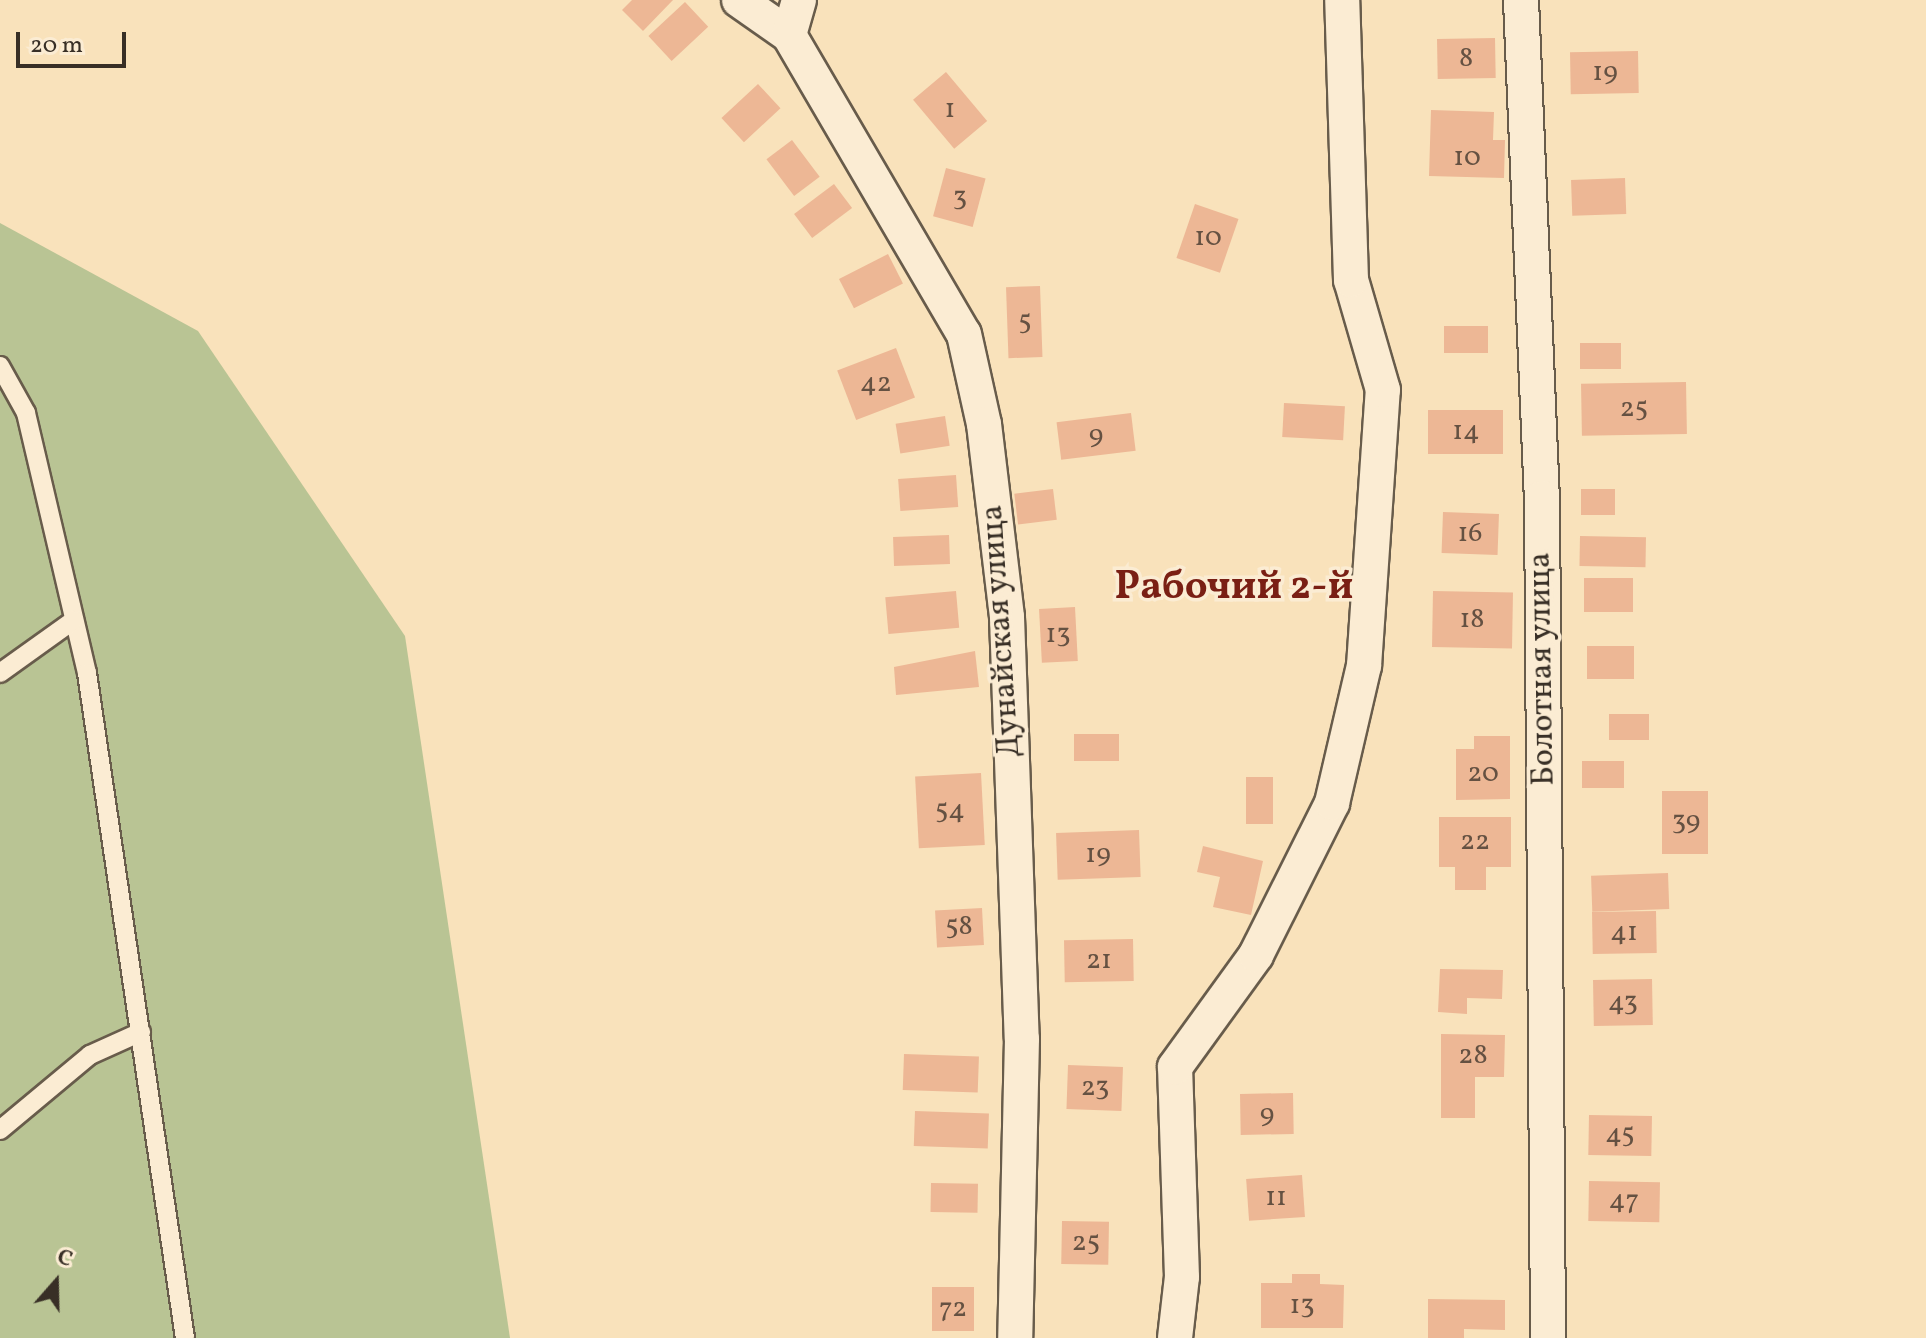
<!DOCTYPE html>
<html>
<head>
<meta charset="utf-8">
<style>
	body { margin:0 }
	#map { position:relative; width:1926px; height:1338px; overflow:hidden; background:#f9e2bb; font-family:Vollkorn,serif }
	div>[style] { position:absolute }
	.green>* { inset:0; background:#b9c494 }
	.building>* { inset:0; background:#edb795; transform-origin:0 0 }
	.roads { filter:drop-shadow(2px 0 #685c4b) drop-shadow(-2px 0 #685c4b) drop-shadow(0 2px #685c4b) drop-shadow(0 -2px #685c4b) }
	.service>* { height:18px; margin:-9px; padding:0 9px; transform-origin:9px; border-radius:9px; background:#fbecd3 }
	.minor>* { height:34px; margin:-17px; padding:0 17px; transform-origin:17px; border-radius:17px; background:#fbecd3 }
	span { translate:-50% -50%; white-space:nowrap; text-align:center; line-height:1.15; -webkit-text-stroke:7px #fbecd3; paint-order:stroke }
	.number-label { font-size:28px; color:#655142 }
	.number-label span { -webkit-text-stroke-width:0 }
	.street-label { font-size:32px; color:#382f26 }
	.district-label { font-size:40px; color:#7a1f14; font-weight:700 }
	.north { position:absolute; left:16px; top:1242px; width:80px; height:80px; -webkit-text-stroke:6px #fbecd3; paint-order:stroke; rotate:20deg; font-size:22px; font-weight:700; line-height:32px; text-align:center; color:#382f26 }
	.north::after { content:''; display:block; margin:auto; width:28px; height:36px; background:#382f26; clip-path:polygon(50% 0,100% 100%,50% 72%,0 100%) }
	.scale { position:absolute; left:16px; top:32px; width:110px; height:36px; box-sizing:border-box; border:4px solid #382f26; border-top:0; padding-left:10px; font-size:24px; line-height:28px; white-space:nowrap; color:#382f26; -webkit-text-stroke:6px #fbecd3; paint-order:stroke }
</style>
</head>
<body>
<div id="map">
	<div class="green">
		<i style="clip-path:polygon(0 223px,198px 331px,405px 636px,510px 1338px,0 1338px)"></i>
	</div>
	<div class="building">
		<i style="clip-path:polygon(632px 0,673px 0,643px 31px,622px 10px)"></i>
		<i style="left:685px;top:2px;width:34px;height:50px;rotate:47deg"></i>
		<i style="left:1495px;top:38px;width:40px;height:58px;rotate:89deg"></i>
		<i style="left:1638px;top:51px;width:42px;height:68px;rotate:89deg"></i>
		<i style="left:946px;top:72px;width:64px;height:43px;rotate:50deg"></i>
		<i style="left:758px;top:84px;width:33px;height:50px;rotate:47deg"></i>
		<i style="clip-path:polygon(1431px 110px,1494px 112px,1493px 140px,1505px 140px,1504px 178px,1429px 176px)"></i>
		<i style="left:792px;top:140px;width:46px;height:32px;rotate:53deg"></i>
		<i style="left:946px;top:168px;width:41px;height:50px;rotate:15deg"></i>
		<i style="left:1625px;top:178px;width:36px;height:54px;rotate:88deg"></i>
		<i style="left:834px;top:184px;width:30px;height:50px;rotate:53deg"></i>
		<i style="left:1195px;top:204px;width:46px;height:57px;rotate:19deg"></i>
		<i style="left:888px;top:254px;width:33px;height:55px;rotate:63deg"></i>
		<i style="left:1040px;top:286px;width:71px;height:34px;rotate:88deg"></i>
		<i style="left:1444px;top:326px;width:44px;height:27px"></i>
		<i style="left:1580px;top:343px;width:41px;height:26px"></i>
		<i style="left:896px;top:348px;width:53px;height:63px;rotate:69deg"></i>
		<i style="left:1686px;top:382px;width:52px;height:105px;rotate:89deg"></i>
		<i style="left:1284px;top:403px;width:61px;height:34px;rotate:3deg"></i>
		<i style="left:1428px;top:410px;width:75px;height:44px"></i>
		<i style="left:1131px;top:413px;width:38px;height:75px;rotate:83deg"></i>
		<i style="left:945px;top:416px;width:30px;height:50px;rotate:81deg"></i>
		<i style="left:956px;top:475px;width:32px;height:58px;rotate:86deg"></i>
		<i style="left:1053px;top:489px;width:31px;height:39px;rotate:83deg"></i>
		<i style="left:1581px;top:489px;width:34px;height:26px"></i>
		<i style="left:1443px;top:512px;width:56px;height:41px;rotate:2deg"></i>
		<i style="left:949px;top:535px;width:29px;height:56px;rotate:88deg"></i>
		<i style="left:1580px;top:536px;width:66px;height:30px;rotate:1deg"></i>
		<i style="left:1584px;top:578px;width:49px;height:34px"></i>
		<i style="left:956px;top:591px;width:37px;height:71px;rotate:85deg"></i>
		<i style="left:1433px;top:591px;width:80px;height:56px;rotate:1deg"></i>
		<i style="left:1075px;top:607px;width:54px;height:36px;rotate:87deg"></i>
		<i style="left:1587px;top:646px;width:47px;height:33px"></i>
		<i style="clip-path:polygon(975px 651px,979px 687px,896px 695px,894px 667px)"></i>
		<i style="left:1609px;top:714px;width:40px;height:26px"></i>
		<i style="left:1074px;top:734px;width:45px;height:27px"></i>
		<i style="clip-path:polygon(1474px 736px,1510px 736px,1510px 799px,1456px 800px,1456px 749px,1474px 749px)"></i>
		<i style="left:1582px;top:761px;width:42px;height:27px"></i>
		<i style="left:981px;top:773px;width:72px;height:66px;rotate:87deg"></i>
		<i style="left:1273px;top:777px;width:47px;height:27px;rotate:90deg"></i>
		<i style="left:1662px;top:791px;width:46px;height:63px"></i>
		<i style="clip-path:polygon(1439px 817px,1511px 817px,1511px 867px,1486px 867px,1486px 890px,1455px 890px,1455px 867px,1439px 867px)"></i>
		<i style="left:1139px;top:830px;width:47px;height:83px;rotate:88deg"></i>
		<i style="clip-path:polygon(1203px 846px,1263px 861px,1251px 915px,1213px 907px,1220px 877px,1197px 872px)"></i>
		<i style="left:1668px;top:873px;width:36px;height:77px;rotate:88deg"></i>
		<i style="left:982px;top:908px;width:37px;height:47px;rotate:87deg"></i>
		<i style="left:1656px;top:911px;width:42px;height:64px;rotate:89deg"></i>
		<i style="left:1133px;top:939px;width:42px;height:69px;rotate:89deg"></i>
		<i style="clip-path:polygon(1440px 969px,1503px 970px,1502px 999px,1467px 998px,1467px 1014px,1438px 1012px)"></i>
		<i style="left:1652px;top:979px;width:46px;height:59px;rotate:89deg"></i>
		<i style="clip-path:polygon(1441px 1034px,1505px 1035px,1504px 1077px,1475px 1077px,1475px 1118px,1441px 1118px)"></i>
		<i style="left:904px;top:1054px;width:75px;height:36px;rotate:2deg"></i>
		<i style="left:1068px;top:1065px;width:55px;height:44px;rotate:2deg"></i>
		<i style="left:1293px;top:1093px;width:41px;height:53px;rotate:89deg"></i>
		<i style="left:915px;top:1111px;width:74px;height:35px;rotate:2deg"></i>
		<i style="left:1589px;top:1115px;width:63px;height:40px;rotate:1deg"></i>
		<i style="left:1302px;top:1175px;width:42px;height:56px;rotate:86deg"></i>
		<i style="left:1589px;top:1181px;width:71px;height:40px;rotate:1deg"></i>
		<i style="left:931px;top:1183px;width:47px;height:29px;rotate:1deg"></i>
		<i style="left:1062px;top:1221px;width:47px;height:43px;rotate:1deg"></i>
		<i style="clip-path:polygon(1292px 1274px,1320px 1274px,1320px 1284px,1344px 1285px,1343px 1328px,1261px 1328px,1261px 1283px,1292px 1283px)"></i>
		<i style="left:974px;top:1287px;width:44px;height:42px;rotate:90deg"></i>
		<i style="clip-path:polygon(1428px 1299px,1505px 1300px,1505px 1330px,1464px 1329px,1464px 1338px,1428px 1338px)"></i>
	</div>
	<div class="roads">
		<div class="service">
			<i style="left:0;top:366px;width:54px;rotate:61deg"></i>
			<i style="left:26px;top:413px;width:267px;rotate:76.8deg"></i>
			<i style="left:87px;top:673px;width:672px;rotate:81.62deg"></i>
			<i style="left:0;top:673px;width:91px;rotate:-35.6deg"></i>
			<i style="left:0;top:1130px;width:117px;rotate:-39.8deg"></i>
			<i style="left:90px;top:1055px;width:56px;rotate:-24.3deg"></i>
		</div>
		<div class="minor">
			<i style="left:739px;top:0;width:61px;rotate:35deg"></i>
			<i style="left:789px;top:35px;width:346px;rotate:59.7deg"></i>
			<i style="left:964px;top:334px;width:92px;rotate:77.5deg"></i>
			<i style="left:984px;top:424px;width:194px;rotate:83.2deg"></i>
			<i style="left:1007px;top:617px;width:422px;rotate:88deg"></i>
			<i style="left:1022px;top:1039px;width:299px;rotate:91.3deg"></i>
			<i style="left:1521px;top:0;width:498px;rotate:87.6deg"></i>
			<i style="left:1542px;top:498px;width:840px;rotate:89.59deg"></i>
			<i style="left:789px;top:35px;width:36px;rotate:-74deg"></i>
			<i style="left:1175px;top:1338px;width:61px;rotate:-83.5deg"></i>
			<i style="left:1182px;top:1277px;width:210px;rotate:-91.9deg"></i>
			<i style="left:1175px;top:1067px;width:138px;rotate:-54.1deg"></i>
			<i style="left:1256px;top:955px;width:170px;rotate:-63.4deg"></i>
			<i style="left:1332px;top:803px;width:141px;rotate:-76.9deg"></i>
			<i style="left:1364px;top:666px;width:277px;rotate:-86.1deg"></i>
			<i style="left:1383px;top:390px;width:115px;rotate:-106.2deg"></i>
			<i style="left:1351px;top:280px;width:280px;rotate:-91.8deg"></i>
		</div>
	</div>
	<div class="number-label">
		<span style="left:1466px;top:59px">8</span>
		<span style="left:1605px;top:73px">19</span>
		<span style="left:950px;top:110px">1</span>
		<span style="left:1467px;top:158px">10</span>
		<span style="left:960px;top:198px">3</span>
		<span style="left:1208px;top:238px">10</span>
		<span style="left:1025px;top:322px">5</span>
		<span style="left:876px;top:384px">42</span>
		<span style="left:1634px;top:409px">25</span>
		<span style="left:1466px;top:432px">14</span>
		<span style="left:1096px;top:436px">9</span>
		<span style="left:1470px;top:534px">16</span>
		<span style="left:1472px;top:620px">18</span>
		<span style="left:1058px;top:635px">13</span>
		<span style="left:1483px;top:774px">20</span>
		<span style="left:950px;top:811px">54</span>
		<span style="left:1686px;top:822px">39</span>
		<span style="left:1475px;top:842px">22</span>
		<span style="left:1098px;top:855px">19</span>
		<span style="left:959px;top:927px">58</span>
		<span style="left:1624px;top:933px">41</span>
		<span style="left:1099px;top:961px">21</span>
		<span style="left:1623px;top:1003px">43</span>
		<span style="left:1473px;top:1056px">28</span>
		<span style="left:1095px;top:1088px">23</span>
		<span style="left:1267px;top:1115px">9</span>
		<span style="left:1620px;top:1135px">45</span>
		<span style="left:1276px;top:1198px">11</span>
		<span style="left:1624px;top:1201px">47</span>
		<span style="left:1086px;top:1243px">25</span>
		<span style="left:1302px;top:1306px">13</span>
		<span style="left:953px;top:1309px">72</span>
	</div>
	<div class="street-label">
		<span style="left:1002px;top:631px;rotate:-94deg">Дунайская улица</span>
		<span style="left:1543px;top:669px;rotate:-91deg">Болотная улица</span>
	</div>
	<div class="district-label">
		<span style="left:1234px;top:588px">Рабочий 2‑й</span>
	</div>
	<div class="north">С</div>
	<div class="scale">20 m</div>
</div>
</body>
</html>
